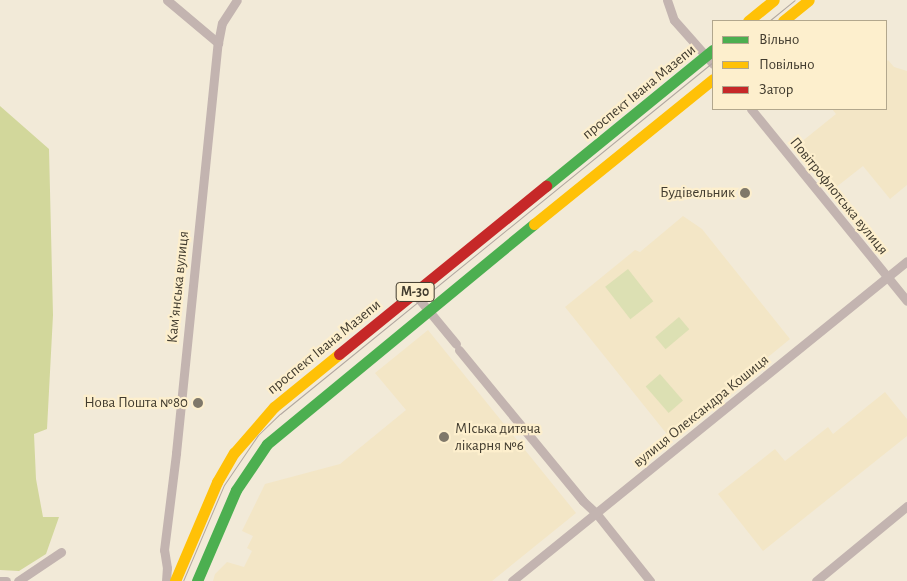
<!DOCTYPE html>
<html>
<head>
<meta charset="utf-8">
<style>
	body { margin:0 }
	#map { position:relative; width:907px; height:581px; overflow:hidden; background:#f2ead8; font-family:"Alegreya Sans",sans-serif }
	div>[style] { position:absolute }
	.built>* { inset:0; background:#f3e6c6 }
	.green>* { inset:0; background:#dce0b3; transform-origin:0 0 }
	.forest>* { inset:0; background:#d2d79b }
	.street>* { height:9px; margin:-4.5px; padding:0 4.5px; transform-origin:4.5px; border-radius:4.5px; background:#c3b4b0 }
	.fast>* { height:11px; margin:-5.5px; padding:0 5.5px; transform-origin:5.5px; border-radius:5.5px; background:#4caf50 }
	.slow>* { height:11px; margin:-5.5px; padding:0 5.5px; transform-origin:5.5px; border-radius:5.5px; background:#ffc107 }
	.jam>* { height:11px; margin:-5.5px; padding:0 5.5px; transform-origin:5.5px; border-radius:5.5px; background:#c62828 }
	.tram>* { height:1px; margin:-0.5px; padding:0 0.5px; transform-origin:0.5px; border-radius:0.5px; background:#b1a7a0 }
	.dots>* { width:14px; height:14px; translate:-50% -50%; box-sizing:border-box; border:2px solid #fdefcd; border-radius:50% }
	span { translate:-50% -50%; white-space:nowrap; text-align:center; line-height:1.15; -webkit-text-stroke:4.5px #fdefcd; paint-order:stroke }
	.shield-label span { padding:1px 4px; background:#fdefcd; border:1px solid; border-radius:4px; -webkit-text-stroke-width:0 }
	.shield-label { font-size:14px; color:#413b2e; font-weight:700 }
	.street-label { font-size:15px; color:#413b2e }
	.poi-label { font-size:15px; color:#413b2e }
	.right { translate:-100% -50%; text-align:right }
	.left { translate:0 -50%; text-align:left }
	.legend { position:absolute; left:712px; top:20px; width:175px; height:90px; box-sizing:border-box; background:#fdefcd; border:1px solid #b2a78d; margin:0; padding:6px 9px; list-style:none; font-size:15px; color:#413b2e }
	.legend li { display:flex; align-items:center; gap:10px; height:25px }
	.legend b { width:25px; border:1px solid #b2a78d }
</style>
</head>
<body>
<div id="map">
	<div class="built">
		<i style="clip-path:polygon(888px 60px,894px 67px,907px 71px,907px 185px,890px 199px,863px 166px,835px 188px,800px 143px,836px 114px,832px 109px,886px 109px,886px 62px)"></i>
		<i style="clip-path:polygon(683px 216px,702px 229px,790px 339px,670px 438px,565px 307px,635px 250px,640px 252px)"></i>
		<i style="clip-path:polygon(428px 330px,576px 513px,492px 581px,213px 581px,215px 574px,227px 562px,244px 567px,252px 551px,247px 548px,253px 536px,242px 531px,265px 484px,340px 464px,406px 410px,375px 373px)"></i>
		<i style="clip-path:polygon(885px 392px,907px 419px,907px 436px,763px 551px,718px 494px,775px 449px,785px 461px,828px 427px,833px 434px)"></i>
	</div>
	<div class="green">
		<i style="left:628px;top:269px;width:41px;height:29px;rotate:52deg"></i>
		<i style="left:679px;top:317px;width:16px;height:31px;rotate:50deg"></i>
		<i style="left:660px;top:374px;width:35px;height:19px;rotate:49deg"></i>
	</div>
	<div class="forest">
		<i style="clip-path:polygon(0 106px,49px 149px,53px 315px,47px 429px,34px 434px,36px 479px,43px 517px,59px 517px,46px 554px,19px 571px,0 570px)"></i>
	</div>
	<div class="street">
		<i style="left:167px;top:0;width:67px;rotate:40.1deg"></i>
		<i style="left:667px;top:0;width:21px;rotate:71deg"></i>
		<i style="left:674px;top:20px;width:59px;rotate:48.4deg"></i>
		<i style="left:751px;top:109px;width:247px;rotate:50.9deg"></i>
		<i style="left:414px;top:293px;width:66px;rotate:50.5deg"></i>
		<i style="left:459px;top:350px;width:195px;rotate:50.6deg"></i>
		<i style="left:583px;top:501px;width:18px;rotate:43deg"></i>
		<i style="left:596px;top:513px;width:87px;rotate:51.5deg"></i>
		<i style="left:0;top:581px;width:6px"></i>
		<i style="left:18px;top:581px;width:52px;rotate:-34deg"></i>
		<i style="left:166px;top:581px;width:13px;rotate:-86deg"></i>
		<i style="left:167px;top:568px;width:18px;rotate:-99deg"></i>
		<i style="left:164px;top:550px;width:98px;rotate:-82.9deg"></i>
		<i style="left:176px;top:453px;width:412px;rotate:-84.2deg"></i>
		<i style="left:218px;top:43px;width:20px;rotate:-79deg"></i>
		<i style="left:222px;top:23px;width:27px;rotate:-57deg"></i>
		<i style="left:512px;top:581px;width:508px;rotate:-39.01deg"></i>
		<i style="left:816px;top:581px;width:118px;rotate:-39.5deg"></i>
	</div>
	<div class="fast">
		<i style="left:546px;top:186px;width:215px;rotate:-39.2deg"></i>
		<i style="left:197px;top:581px;width:99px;rotate:-66.8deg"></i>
		<i style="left:236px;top:490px;width:55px;rotate:-56deg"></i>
		<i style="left:267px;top:444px;width:346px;rotate:-39.5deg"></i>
	</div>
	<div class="slow">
		<i style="left:748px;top:21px;width:33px;rotate:-39deg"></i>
		<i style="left:783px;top:21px;width:33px;rotate:-39deg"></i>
		<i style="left:534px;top:224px;width:230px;rotate:-39deg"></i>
		<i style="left:175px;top:581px;width:108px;rotate:-67deg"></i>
		<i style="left:217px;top:482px;width:34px;rotate:-60deg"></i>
		<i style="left:234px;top:453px;width:61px;rotate:-49deg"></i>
		<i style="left:274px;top:407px;width:84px;rotate:-39.2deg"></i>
	</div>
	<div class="jam">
		<i style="left:339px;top:354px;width:267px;rotate:-39.1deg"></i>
	</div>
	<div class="tram">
		<i style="left:769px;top:21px;width:33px;rotate:-39deg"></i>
		<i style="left:183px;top:581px;width:104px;rotate:-66.9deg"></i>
		<i style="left:224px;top:485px;width:60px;rotate:-55.8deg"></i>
		<i style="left:258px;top:435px;width:30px;rotate:-44deg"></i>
		<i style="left:280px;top:414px;width:558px;rotate:-39.11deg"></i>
	</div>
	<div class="dots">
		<i style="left:745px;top:193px;background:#7f786a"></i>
		<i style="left:198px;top:403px;background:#7f786a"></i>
		<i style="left:444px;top:437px;background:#7f786a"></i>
	</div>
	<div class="shield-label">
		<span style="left:415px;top:292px">М-30</span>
	</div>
	<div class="street-label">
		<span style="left:639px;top:92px;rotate:-39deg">проспект Івана Мазепи</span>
		<span style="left:839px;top:196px;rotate:51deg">Повітрофлотська вулиця</span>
		<span style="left:178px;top:287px;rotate:-84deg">Камʼянська вулиця</span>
		<span style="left:324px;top:347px;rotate:-39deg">проспект Івана Мазепи</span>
		<span style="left:701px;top:411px;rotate:-39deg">вулиця Олександра Кошиця</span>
	</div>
	<div class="poi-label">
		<span class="right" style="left:735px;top:193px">Будівельник</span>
		<span class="right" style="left:188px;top:403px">Нова Пошта №80</span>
		<span class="left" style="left:455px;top:437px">МІська дитяча<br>лікарня №6</span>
	</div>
	<ul class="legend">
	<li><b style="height:6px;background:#4caf50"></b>Вільно</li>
	<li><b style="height:6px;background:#ffc107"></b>Повільно</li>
	<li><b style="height:6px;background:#c62828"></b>Затор</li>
	</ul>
</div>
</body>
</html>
